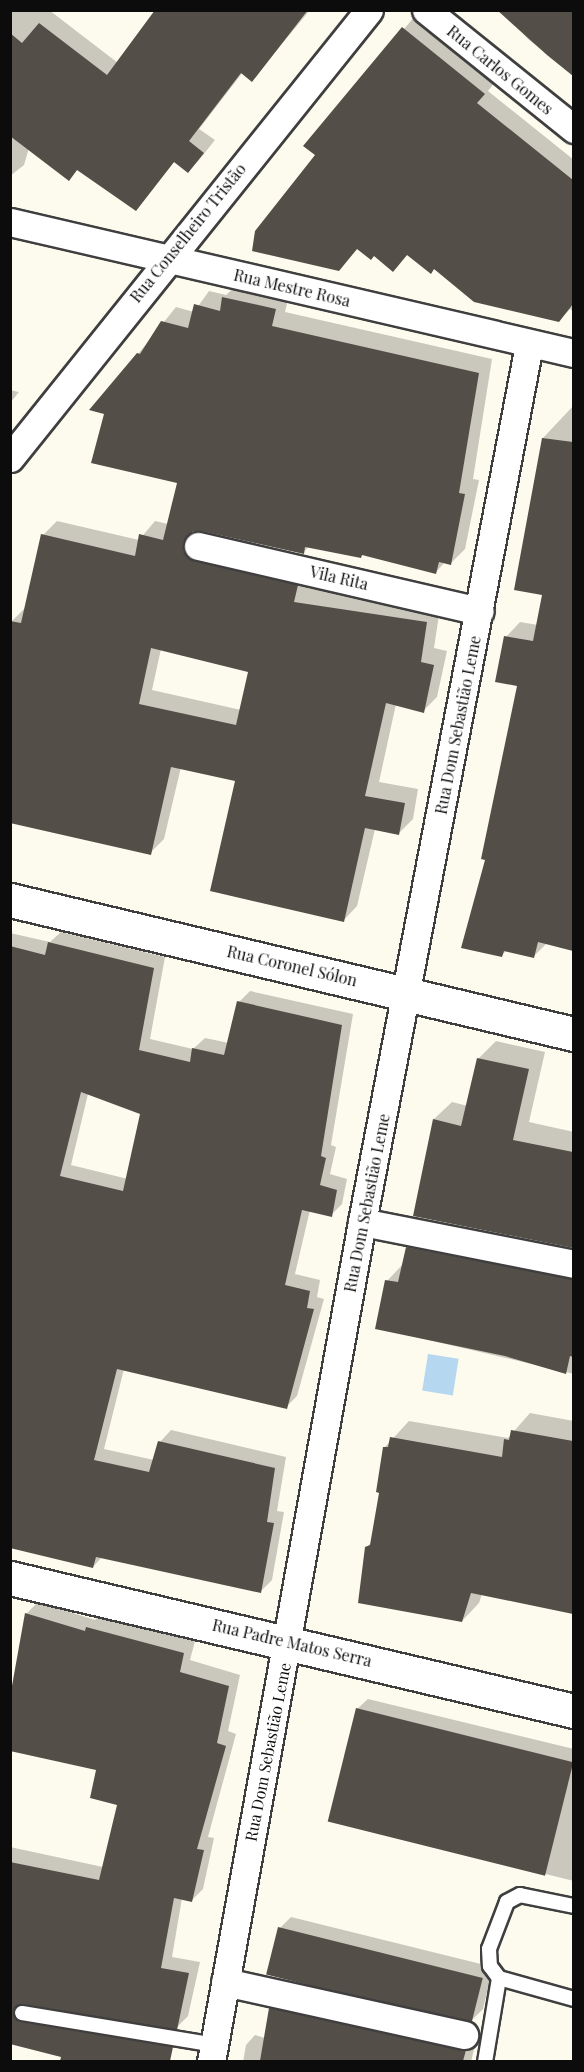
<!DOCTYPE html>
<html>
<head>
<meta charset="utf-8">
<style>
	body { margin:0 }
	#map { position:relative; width:584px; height:2072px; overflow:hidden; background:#fdfbed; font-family:"Playfair Display",serif }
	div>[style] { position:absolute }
	.water>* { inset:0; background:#b6d7f0; transform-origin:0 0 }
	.shadow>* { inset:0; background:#0003 }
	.building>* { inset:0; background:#544e49; transform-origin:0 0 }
	.roads { filter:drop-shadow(2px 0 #3f3f3f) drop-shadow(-2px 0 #3f3f3f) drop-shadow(0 2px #3f3f3f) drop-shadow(0 -2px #3f3f3f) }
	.service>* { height:14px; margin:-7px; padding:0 7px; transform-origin:7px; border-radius:7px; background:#fff }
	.minor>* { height:27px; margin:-13.5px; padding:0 13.5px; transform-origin:13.5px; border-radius:13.5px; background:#fff }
	.tertiary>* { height:33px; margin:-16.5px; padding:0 16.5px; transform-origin:16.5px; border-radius:16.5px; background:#fff }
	span { translate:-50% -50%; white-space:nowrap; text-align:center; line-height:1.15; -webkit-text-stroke:6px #fff; paint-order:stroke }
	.street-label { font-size:16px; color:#0c0c0c }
	.frame { position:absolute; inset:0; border:12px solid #0c0c0c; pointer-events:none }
</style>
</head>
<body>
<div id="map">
	<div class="water">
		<i style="left:428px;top:1354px;width:31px;height:37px;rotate:9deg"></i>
	</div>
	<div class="shadow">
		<i style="clip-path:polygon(10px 10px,49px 10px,118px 63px,157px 10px,310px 10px,252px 80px,243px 72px,199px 129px,215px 140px,199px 160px,188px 171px,175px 161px,135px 209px,78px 169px,69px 179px,29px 148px,24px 165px,10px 176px)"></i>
		<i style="clip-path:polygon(501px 10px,574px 10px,574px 75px,529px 40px)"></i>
		<i style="clip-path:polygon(415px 16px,495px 82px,488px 91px,574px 160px,574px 312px,570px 309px,559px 320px,435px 268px,431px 272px,408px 254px,393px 270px,374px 254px,358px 248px,339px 269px,317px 155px,305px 146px)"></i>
		<i style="clip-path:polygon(evenodd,238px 284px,289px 295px,285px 312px,492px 359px,473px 479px,479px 480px,465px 549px,451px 563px,445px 562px,436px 572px,363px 554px,360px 557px,309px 546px,303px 553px,197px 529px,197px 537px,311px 571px,308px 588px,440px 608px,434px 648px,447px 651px,437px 697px,423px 711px,396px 704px,379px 782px,418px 789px,413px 819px,399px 833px,375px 829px,357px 906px,343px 921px,237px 780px,181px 767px,164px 839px,150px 853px,11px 622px,26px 607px,43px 535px,57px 521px,139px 540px,155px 521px,168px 524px,178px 482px,138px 354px,176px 307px,194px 312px,209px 291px,226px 295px,238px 284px,161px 649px,249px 671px,241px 710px,152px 690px,161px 649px)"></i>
		<i style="clip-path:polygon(10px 390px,19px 392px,10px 403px)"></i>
		<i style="clip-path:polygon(574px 405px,574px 950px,547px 943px,534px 956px,507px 950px,502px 955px,487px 859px,518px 685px,506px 637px,520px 622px,538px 625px,544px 594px,543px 438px)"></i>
		<i style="clip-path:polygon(evenodd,61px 932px,165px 957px,150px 1039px,193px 1049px,205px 1038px,229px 1043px,239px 1002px,250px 991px,353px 1014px,331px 1145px,336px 1147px,330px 1174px,347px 1179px,342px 1204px,331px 1215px,310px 1210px,295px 1274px,320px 1280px,317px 1297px,324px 1299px,297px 1396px,286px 1407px,124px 1369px,104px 1449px,154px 1460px,160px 1442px,171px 1430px,286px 1457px,277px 1511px,284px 1512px,272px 1580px,261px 1591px,102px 1557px,93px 1567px,10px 1547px,10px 933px,50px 942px,61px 932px,88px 1094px,142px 1113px,128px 1179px,71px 1165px,88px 1094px)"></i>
		<i style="clip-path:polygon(496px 1041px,545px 1052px,529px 1122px,574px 1132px,574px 1246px,415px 1215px,434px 1119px,452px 1102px,468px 1106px,478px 1059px)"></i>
		<i style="clip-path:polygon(425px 1230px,574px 1259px,574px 1374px,377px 1328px,387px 1281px,404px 1263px,408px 1248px)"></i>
		<i style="clip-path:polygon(530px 1413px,574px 1421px,574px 1612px,482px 1594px,479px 1603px,462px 1621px,366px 1548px,372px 1542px,381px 1492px,385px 1447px,409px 1421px,508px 1438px)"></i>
		<i style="clip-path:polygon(38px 1602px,95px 1620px,99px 1616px,195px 1641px,190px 1660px,240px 1675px,228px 1731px,236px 1734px,208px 1837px,214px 1838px,203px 1889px,191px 1901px,182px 1898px,172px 1957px,200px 1962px,188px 2016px,176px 2028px,26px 2003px,32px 2011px,172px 2034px,166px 2062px,61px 2062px,62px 2056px,10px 2027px,13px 2015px,17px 2015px,10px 2006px,10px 1847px,103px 1867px,119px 1804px,98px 1769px,10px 1707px,27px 1613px)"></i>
		<i style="clip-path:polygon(368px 1699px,574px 1749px,574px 1881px,330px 1821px,357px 1709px)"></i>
		<i style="clip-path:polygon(291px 1917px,493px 1967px,483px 2009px,472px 2020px,280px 1928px)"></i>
		<i style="clip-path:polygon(280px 1999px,476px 2041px,471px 2062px,243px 2062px,246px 2045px,255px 2035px,265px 2038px,270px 2009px)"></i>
	</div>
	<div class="building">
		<i style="clip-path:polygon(155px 10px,308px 10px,252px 82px,241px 73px,189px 141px,204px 153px,188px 173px,174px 162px,136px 211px,77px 170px,69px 181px,10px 136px,10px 33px,22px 43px,39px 23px,107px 75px)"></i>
		<i style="clip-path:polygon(497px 10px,573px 10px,573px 76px,547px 55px)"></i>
		<i style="clip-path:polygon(402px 27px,485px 94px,477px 103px,573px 180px,573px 304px,559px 322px,474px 302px,434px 269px,431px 274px,407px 255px,393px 272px,374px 256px,371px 260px,357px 249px,339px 271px,252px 251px,255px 231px,315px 155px,303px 146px)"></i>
		<i style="clip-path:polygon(evenodd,222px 297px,276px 309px,272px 326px,479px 373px,459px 493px,465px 494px,451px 565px,439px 562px,436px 574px,362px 555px,361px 558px,305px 547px,304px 554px,201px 531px,193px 531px,183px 542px,183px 551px,194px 561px,298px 585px,294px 602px,427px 622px,421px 662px,434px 665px,424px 713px,386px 703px,365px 796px,405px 803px,399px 835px,365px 828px,344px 922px,210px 891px,235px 781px,171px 767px,151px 855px,10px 823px,10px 621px,21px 623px,41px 534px,135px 556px,139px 534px,163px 540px,177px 483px,91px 463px,104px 414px,89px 410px,137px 353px,140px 354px,161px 321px,188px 328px,194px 304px,220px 311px,222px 297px,151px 648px,248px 672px,236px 725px,139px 704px,151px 648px)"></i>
		<i style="clip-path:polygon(542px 438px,573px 442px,573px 951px,538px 942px,534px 958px,504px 951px,502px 957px,461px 948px,485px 860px,481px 859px,517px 686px,495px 682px,504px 636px,533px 641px,542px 595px,514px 590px)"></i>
		<i style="clip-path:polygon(evenodd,48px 942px,154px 968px,139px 1050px,190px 1062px,192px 1048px,224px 1055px,237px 1001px,342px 1025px,321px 1156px,326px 1158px,320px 1185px,337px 1190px,332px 1217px,302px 1210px,285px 1285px,310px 1291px,307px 1308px,314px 1309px,287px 1409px,117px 1369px,94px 1460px,149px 1472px,158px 1441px,275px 1468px,267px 1522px,274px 1523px,261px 1593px,96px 1557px,93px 1568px,10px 1548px,10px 946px,45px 955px,48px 942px,81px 1092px,140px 1114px,123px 1191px,60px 1176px,81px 1092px)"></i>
		<i style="clip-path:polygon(477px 1058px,529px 1069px,513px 1140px,573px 1152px,573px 1248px,413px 1216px,433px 1119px,461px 1126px)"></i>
		<i style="clip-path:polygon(406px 1247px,573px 1279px,573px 1357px,570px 1356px,566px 1374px,505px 1356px,375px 1329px,385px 1280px,398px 1282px)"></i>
		<i style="clip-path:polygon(511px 1430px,573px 1441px,573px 1614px,471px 1593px,462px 1622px,358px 1603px,365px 1547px,370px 1545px,379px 1493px,376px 1492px,383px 1447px,388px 1447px,390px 1437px,502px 1457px,504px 1439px,509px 1440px)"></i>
		<i style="clip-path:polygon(25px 1613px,85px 1631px,86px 1627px,184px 1653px,180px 1672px,229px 1686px,217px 1743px,226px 1746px,197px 1849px,204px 1850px,192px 1902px,174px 1898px,161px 1968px,189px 1973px,177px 2030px,23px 2004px,13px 2012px,21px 2022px,173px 2047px,170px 2061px,60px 2061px,61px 2057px,10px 2044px,10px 1862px,99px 1880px,117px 1805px,90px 1798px,96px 1770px,10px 1751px,10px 1697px)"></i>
		<i style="left:356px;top:1708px;width:224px;height:117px;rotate:14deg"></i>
		<i style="left:278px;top:1927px;width:211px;height:49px;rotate:14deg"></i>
		<i style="clip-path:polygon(269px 2008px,466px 2050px,463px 2061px,260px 2061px)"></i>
	</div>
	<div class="roads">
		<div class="service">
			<i style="left:574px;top:1906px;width:55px;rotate:-168.5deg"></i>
			<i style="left:520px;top:1895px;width:15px;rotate:152deg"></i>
			<i style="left:507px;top:1902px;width:50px;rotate:111deg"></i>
			<i style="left:489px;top:1949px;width:17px;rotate:87deg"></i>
			<i style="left:490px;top:1966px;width:15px;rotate:53deg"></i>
			<i style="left:499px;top:1978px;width:78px;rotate:15.6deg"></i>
			<i style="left:22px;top:2013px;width:196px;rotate:9.4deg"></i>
			<i style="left:485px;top:2062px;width:85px;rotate:-80.5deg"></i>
		</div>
		<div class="minor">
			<i style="left:426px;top:10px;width:190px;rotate:38.8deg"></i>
			<i style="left:10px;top:222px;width:579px;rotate:13.08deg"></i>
			<i style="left:10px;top:458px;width:574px;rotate:-51.29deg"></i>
			<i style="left:198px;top:546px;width:289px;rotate:13deg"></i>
			<i style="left:362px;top:1222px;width:216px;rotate:11.2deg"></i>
			<i style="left:225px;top:1982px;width:245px;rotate:12.5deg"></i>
			<i style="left:211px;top:2062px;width:853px;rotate:-79.81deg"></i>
			<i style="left:362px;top:1222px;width:893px;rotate:-79.22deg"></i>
		</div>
		<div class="tertiary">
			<i style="left:10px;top:900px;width:580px;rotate:13.37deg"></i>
			<i style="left:10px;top:1578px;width:579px;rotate:13.27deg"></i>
		</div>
	</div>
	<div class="street-label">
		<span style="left:500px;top:70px;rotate:39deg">Rua Carlos Gomes</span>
		<span style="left:188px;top:233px;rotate:-51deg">Rua Conselheiro Tristão</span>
		<span style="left:292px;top:288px;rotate:13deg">Rua Mestre Rosa</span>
		<span style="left:339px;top:578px;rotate:13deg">Vila Rita</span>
		<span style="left:458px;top:725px;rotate:-79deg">Rua Dom Sebastião Leme</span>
		<span style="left:292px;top:966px;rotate:13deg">Rua Coronel Sólon</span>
		<span style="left:367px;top:1203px;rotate:-79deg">Rua Dom Sebastião Leme</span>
		<span style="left:292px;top:1643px;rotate:13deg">Rua Padre Matos Serra</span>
		<span style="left:268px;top:1752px;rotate:-79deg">Rua Dom Sebastião Leme</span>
	</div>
	<div class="frame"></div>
</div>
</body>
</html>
